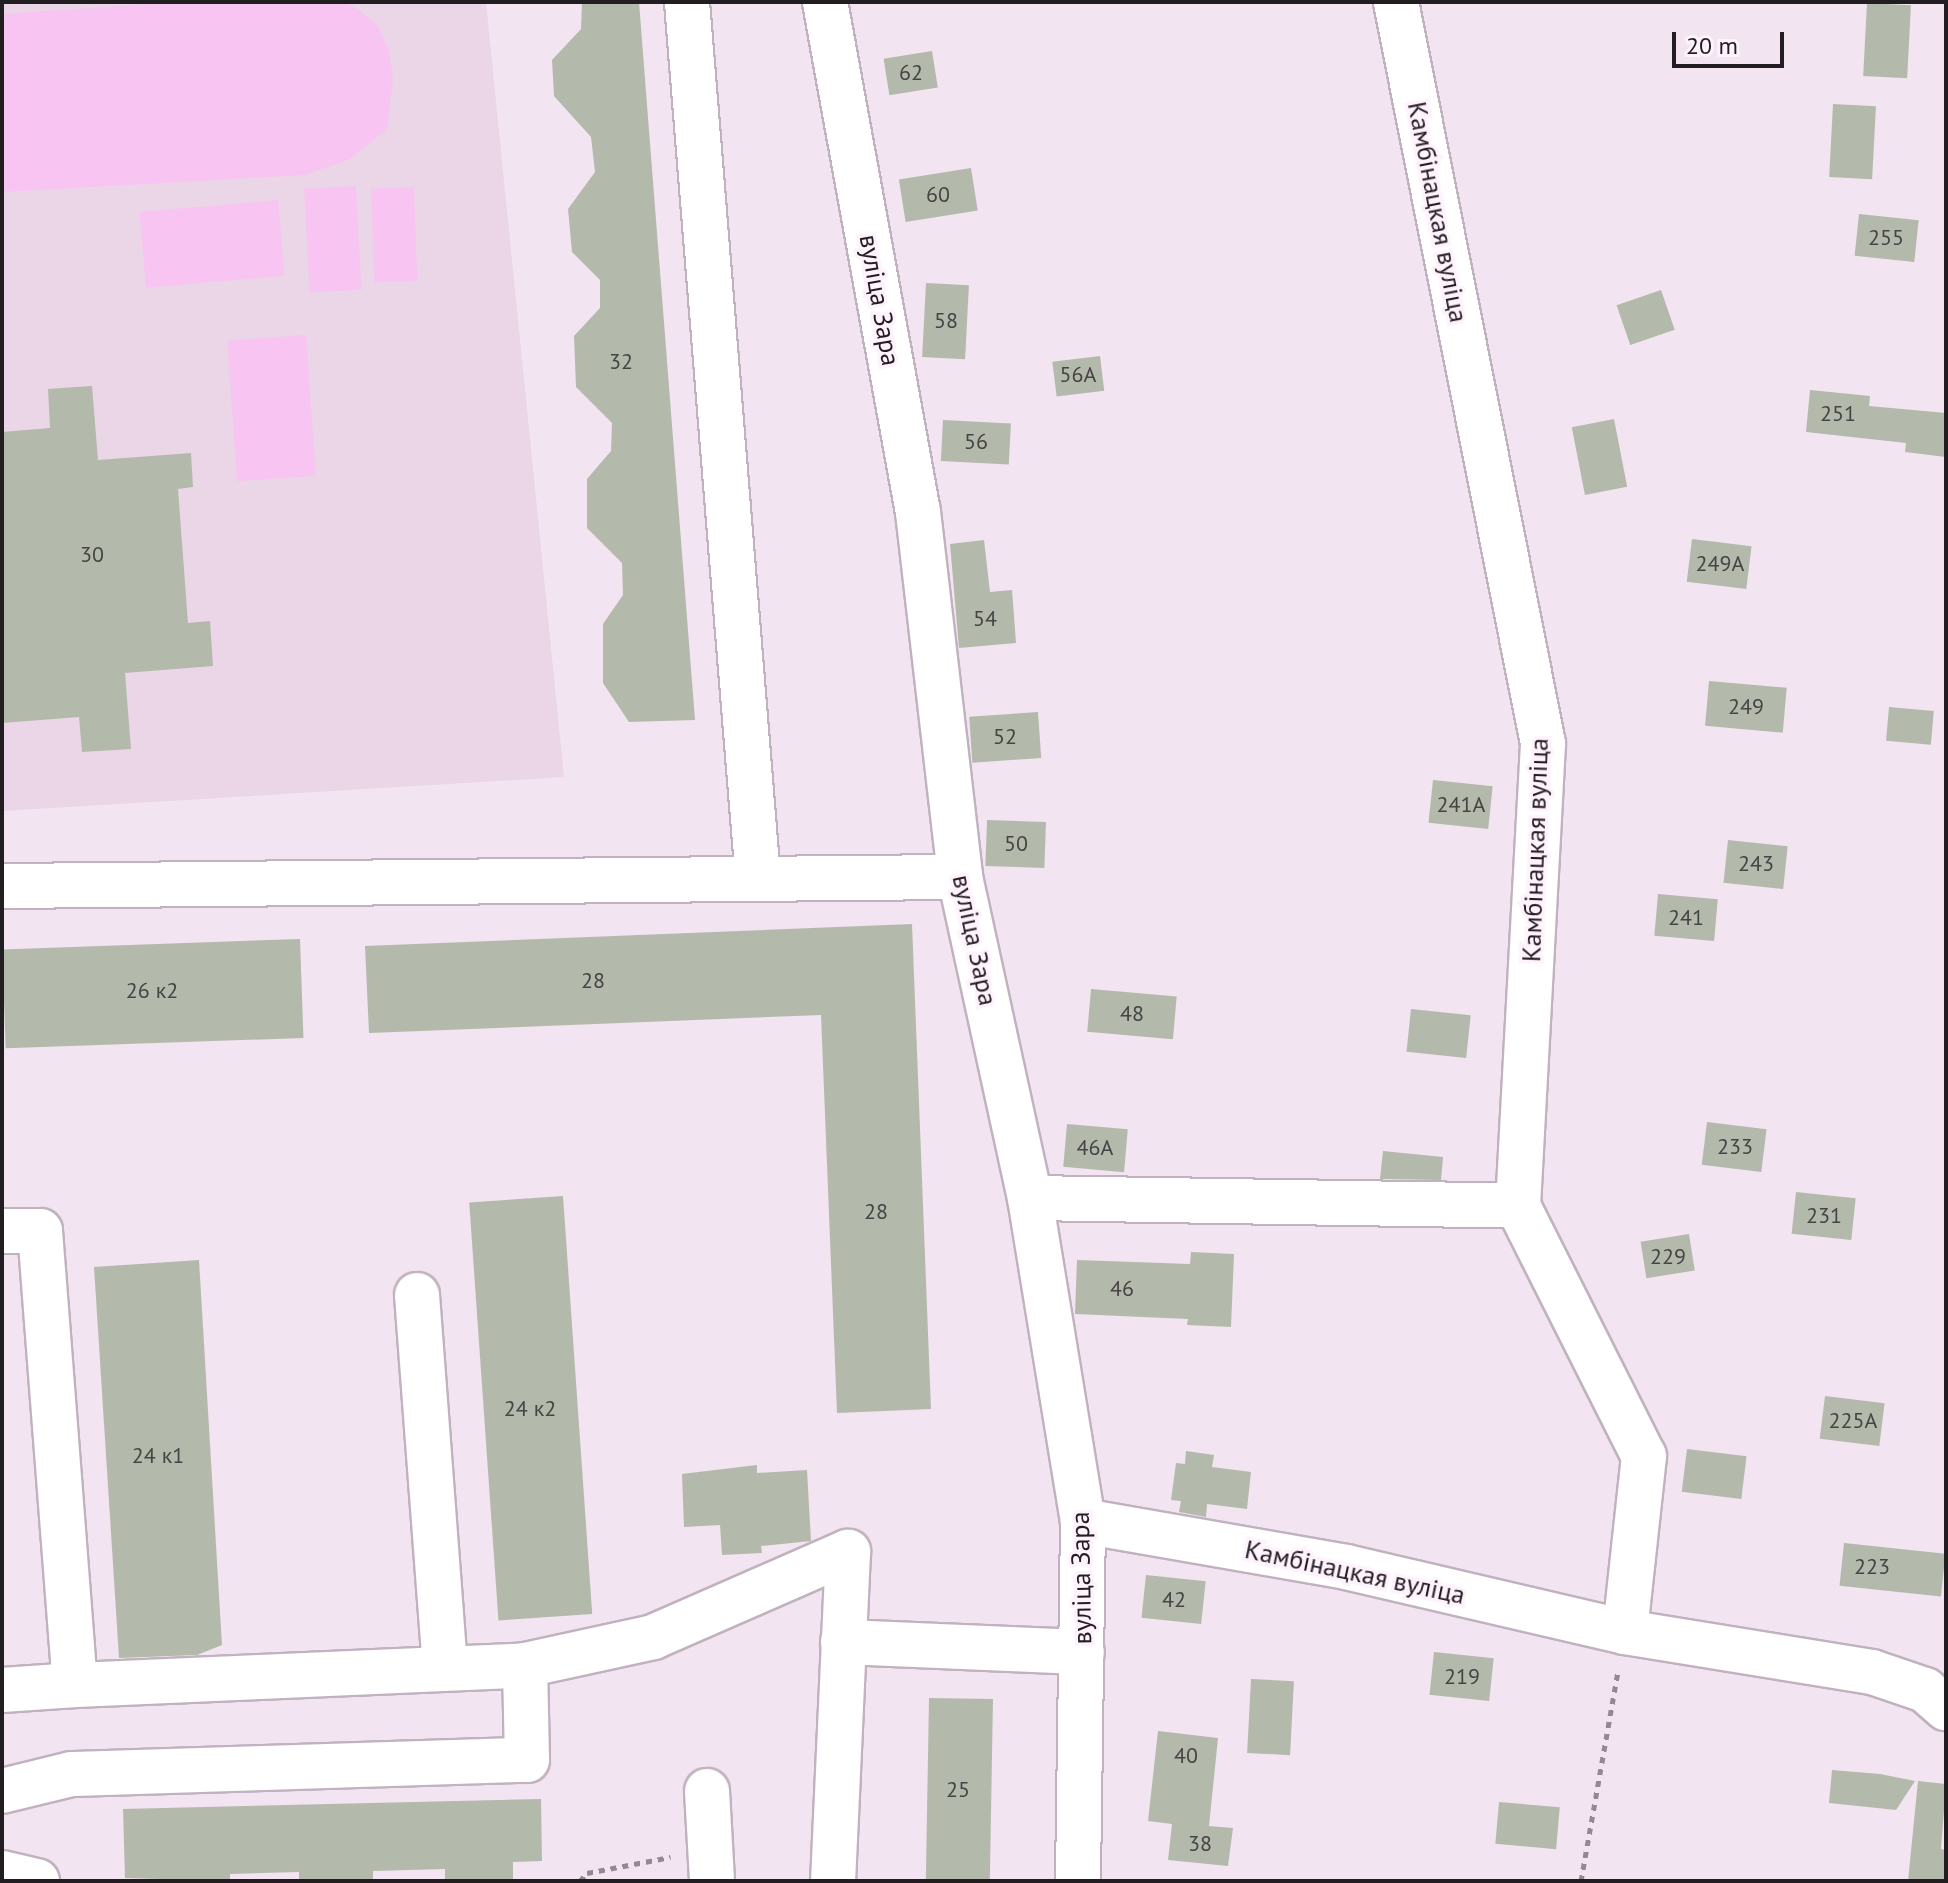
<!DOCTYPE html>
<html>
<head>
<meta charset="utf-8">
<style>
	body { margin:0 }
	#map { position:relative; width:1948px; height:1883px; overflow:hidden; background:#f2e4f0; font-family:"PT Sans",sans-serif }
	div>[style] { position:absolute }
	.built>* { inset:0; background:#ead6e7 }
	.green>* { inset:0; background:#f8c4f1; transform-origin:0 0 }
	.building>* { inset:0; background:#b3baab; transform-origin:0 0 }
	.path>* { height:5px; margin-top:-2.5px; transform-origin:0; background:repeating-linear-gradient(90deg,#938992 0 6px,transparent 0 12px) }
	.roads { filter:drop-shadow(2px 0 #c0b2be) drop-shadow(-2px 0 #c0b2be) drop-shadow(0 2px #c0b2be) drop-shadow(0 -2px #c0b2be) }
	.minor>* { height:44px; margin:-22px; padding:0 22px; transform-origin:22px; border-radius:22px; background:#fff }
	span { translate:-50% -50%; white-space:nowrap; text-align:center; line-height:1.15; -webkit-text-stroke:7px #fef2fc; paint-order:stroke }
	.number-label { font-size:22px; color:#464444 }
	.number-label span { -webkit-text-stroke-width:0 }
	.street-label { font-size:26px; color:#221d21 }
	.frame { position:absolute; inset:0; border:4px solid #221d21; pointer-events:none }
	.scale { position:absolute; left:1672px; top:32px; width:112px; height:36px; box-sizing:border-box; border:4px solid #221d21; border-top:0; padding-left:10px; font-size:24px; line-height:28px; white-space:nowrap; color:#221d21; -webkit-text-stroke:6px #fef2fc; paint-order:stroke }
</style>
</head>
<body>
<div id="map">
	<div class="built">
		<i style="clip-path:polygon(2px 2px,486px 2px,564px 777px,2px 811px)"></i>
	</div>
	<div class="green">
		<i style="clip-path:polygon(177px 2px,344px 2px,359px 10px,378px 26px,389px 51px,393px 80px,387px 129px,348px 160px,304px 175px,2px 192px,2px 14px)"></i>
		<i style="left:356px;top:186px;width:104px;height:52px;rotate:87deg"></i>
		<i style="left:414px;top:187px;width:94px;height:43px;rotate:88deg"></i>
		<i style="left:278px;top:200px;width:76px;height:139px;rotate:85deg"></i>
		<i style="left:306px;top:335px;width:141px;height:79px;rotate:86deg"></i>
	</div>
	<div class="building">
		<i style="clip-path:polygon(582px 2px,639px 2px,695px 720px,629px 722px,603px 683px,603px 624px,623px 595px,622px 563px,587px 528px,587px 479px,611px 451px,612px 423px,576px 387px,574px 336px,600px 308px,600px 280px,572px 252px,568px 209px,595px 172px,591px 137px,554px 96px,552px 60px,581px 29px)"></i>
		<i style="left:1867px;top:3px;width:44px;height:73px;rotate:3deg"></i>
		<i style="left:932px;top:51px;width:37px;height:49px;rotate:81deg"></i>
		<i style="left:1833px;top:104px;width:43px;height:73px;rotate:3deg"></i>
		<i style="left:971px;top:168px;width:43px;height:73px;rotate:81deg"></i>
		<i style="left:1859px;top:214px;width:60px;height:42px;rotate:6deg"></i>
		<i style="left:926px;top:283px;width:43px;height:74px;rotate:3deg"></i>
		<i style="left:1661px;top:290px;width:42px;height:47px;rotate:71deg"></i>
		<i style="left:1100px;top:356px;width:35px;height:48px;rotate:83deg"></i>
		<i style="clip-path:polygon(92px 386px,98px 460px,191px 453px,193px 487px,178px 489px,188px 623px,210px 621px,213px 666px,125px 673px,131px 749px,82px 752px,79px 717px,2px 723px,2px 432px,50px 428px,48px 389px)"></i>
		<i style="clip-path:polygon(1810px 390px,1870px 396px,1869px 406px,1946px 413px,1946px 457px,1905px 452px,1906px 443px,1806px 432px)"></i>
		<i style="left:1614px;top:419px;width:69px;height:43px;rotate:79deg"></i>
		<i style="left:943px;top:420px;width:68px;height:41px;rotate:3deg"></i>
		<i style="left:1692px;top:539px;width:60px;height:43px;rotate:7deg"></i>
		<i style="clip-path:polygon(984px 540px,990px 592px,1012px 590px,1016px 643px,959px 648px,950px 544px)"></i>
		<i style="left:1709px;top:681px;width:78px;height:45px;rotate:5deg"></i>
		<i style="left:1889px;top:707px;width:45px;height:34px;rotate:5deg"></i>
		<i style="left:1038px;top:712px;width:46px;height:69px;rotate:86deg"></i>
		<i style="left:1433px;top:780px;width:60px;height:43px;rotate:6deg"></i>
		<i style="left:987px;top:820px;width:59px;height:46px;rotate:2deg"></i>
		<i style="left:1728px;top:840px;width:60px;height:43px;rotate:6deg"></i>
		<i style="left:1658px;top:894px;width:60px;height:42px;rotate:5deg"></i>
		<i style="clip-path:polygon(912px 924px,931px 1409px,837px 1413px,821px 1015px,369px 1033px,365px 946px)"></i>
		<i style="left:300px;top:939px;width:99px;height:298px;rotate:88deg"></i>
		<i style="left:1091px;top:989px;width:86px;height:43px;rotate:5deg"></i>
		<i style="left:1411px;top:1009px;width:60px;height:43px;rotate:6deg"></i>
		<i style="left:1707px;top:1122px;width:60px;height:43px;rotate:7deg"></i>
		<i style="left:1067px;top:1124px;width:61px;height:43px;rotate:5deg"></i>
		<i style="clip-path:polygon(1383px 1151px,1443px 1157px,1441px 1180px,1380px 1179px)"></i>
		<i style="left:1796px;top:1192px;width:60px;height:42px;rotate:6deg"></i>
		<i style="left:563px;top:1196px;width:419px;height:94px;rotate:86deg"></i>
		<i style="left:1689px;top:1234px;width:37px;height:49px;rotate:81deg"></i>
		<i style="clip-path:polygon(1191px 1252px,1234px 1254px,1231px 1327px,1187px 1325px,1188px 1319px,1075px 1314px,1077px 1260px,1190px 1264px)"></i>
		<i style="clip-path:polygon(199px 1260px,222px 1645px,197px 1655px,119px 1658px,94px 1267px)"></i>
		<i style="left:1825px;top:1396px;width:60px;height:43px;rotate:7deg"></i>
		<i style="left:1687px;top:1449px;width:60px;height:43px;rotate:7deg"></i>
		<i style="clip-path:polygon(1186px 1451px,1214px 1455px,1212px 1467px,1251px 1472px,1247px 1509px,1207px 1504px,1206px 1517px,1179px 1512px,1181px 1501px,1171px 1500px,1176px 1463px,1185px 1464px)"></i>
		<i style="clip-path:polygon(757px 1465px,757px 1473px,807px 1470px,811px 1541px,761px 1546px,762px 1553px,722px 1555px,720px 1525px,684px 1527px,682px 1474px)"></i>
		<i style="left:1844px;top:1543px;width:102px;height:43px;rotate:6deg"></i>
		<i style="left:1146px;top:1575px;width:60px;height:43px;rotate:6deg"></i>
		<i style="left:1434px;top:1652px;width:60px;height:43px;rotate:6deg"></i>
		<i style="left:1251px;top:1679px;width:43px;height:74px;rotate:3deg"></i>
		<i style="left:929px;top:1698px;width:64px;height:183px;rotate:1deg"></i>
		<i style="clip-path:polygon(1158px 1731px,1218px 1738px,1209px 1826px,1233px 1828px,1228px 1866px,1168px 1860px,1172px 1824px,1148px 1821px)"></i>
		<i style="clip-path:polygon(1832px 1770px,1880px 1774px,1915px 1781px,1896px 1810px,1829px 1803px)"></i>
		<i style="clip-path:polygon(1918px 1781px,1946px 1784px,1941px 1849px,1946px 1850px,1946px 1881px,1908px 1881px)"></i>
		<i style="clip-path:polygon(541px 1799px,542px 1861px,513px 1862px,513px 1881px,445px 1881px,445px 1869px,373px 1871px,373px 1881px,299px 1881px,299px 1872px,230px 1874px,230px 1881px,125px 1878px,123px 1809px)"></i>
		<i style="left:1499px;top:1802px;width:61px;height:42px;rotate:5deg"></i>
	</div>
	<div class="path">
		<i style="left:580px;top:1881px;width:11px;rotate:-49deg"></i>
		<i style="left:587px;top:1873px;width:85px;rotate:-10.9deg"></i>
		<i style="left:1581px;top:1881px;width:212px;rotate:-80deg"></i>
	</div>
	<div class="roads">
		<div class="minor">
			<i style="left:687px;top:2px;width:879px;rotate:85.37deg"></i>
			<i style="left:825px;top:2px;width:518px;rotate:79.67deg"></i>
			<i style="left:918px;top:512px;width:367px;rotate:83.4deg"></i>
			<i style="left:960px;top:877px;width:329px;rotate:77.7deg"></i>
			<i style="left:1030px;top:1198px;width:327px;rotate:80.7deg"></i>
			<i style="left:1083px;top:1521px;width:360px;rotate:90.8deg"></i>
			<i style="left:1396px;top:2px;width:756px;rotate:78.79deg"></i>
			<i style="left:1543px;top:744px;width:463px;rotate:93.1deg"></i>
			<i style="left:1518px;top:1206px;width:280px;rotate:63.3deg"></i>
			<i style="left:1644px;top:1456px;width:177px;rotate:96.2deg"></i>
			<i style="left:2px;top:886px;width:958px;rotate:-0.54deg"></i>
			<i style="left:1030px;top:1198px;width:488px;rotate:0.9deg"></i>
			<i style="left:2px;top:1231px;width:38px"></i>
			<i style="left:40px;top:1231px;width:455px;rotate:85.6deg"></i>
			<i style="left:75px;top:1685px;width:73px;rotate:176.1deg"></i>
			<i style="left:417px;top:1295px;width:374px;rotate:85.7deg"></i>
			<i style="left:1083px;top:1521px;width:267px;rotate:9.9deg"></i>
			<i style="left:1346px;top:1567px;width:286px;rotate:13.1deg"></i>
			<i style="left:1625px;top:1632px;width:250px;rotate:9.2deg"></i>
			<i style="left:1872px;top:1672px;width:56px;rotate:18.8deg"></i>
			<i style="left:1925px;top:1690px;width:28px;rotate:41deg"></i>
			<i style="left:843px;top:1642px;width:239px;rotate:2.4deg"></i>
			<i style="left:75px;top:1685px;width:450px;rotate:-2.5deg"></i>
			<i style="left:525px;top:1665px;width:131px;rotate:-12.3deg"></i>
			<i style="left:653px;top:1637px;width:213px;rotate:-23.6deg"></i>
			<i style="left:848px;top:1552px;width:329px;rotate:92.6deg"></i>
			<i style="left:2px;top:1791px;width:72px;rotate:-13.7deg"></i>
			<i style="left:72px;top:1774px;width:455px;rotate:-1.8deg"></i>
			<i style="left:527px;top:1760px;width:95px;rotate:-91.2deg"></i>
			<i style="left:707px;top:1791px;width:90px;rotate:86.8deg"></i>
			<i style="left:2px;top:1873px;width:36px;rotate:13deg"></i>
		</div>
	</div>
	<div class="number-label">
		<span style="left:911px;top:73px">62</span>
		<span style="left:938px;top:195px">60</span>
		<span style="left:1886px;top:238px">255</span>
		<span style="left:946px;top:321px">58</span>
		<span style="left:621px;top:362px">32</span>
		<span style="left:1078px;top:375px">56А</span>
		<span style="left:1838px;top:414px">251</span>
		<span style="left:976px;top:442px">56</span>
		<span style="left:92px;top:555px">30</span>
		<span style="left:1720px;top:564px">249А</span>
		<span style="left:985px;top:619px">54</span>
		<span style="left:1746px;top:707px">249</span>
		<span style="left:1005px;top:737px">52</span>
		<span style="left:1461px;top:805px">241А</span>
		<span style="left:1016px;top:844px">50</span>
		<span style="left:1756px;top:864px">243</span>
		<span style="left:1686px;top:918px">241</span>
		<span style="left:593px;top:981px">28</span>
		<span style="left:152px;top:991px">26 к2</span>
		<span style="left:1132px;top:1014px">48</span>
		<span style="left:1735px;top:1147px">233</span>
		<span style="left:1095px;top:1148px">46А</span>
		<span style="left:876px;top:1212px">28</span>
		<span style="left:1824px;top:1216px">231</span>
		<span style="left:1668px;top:1257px">229</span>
		<span style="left:1122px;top:1289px">46</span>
		<span style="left:530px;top:1409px">24 к2</span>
		<span style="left:1853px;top:1421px">225А</span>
		<span style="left:158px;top:1456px">24 к1</span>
		<span style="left:1872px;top:1567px">223</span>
		<span style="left:1174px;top:1600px">42</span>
		<span style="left:1462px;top:1677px">219</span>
		<span style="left:1186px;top:1756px">40</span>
		<span style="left:958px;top:1790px">25</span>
		<span style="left:1200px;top:1844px">38</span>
	</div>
	<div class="street-label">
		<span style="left:1438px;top:212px;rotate:79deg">Камбінацкая вуліца</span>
		<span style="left:880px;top:300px;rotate:80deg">вуліца Зара</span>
		<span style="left:1535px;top:850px;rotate:-88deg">Камбінацкая вуліца</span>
		<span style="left:975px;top:940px;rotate:78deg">вуліца Зара</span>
		<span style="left:1355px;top:1572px;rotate:12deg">Камбінацкая вуліца</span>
		<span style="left:1081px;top:1578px;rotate:-91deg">вуліца Зара</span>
	</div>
	<div class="frame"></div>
	<div class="scale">20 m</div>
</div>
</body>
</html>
